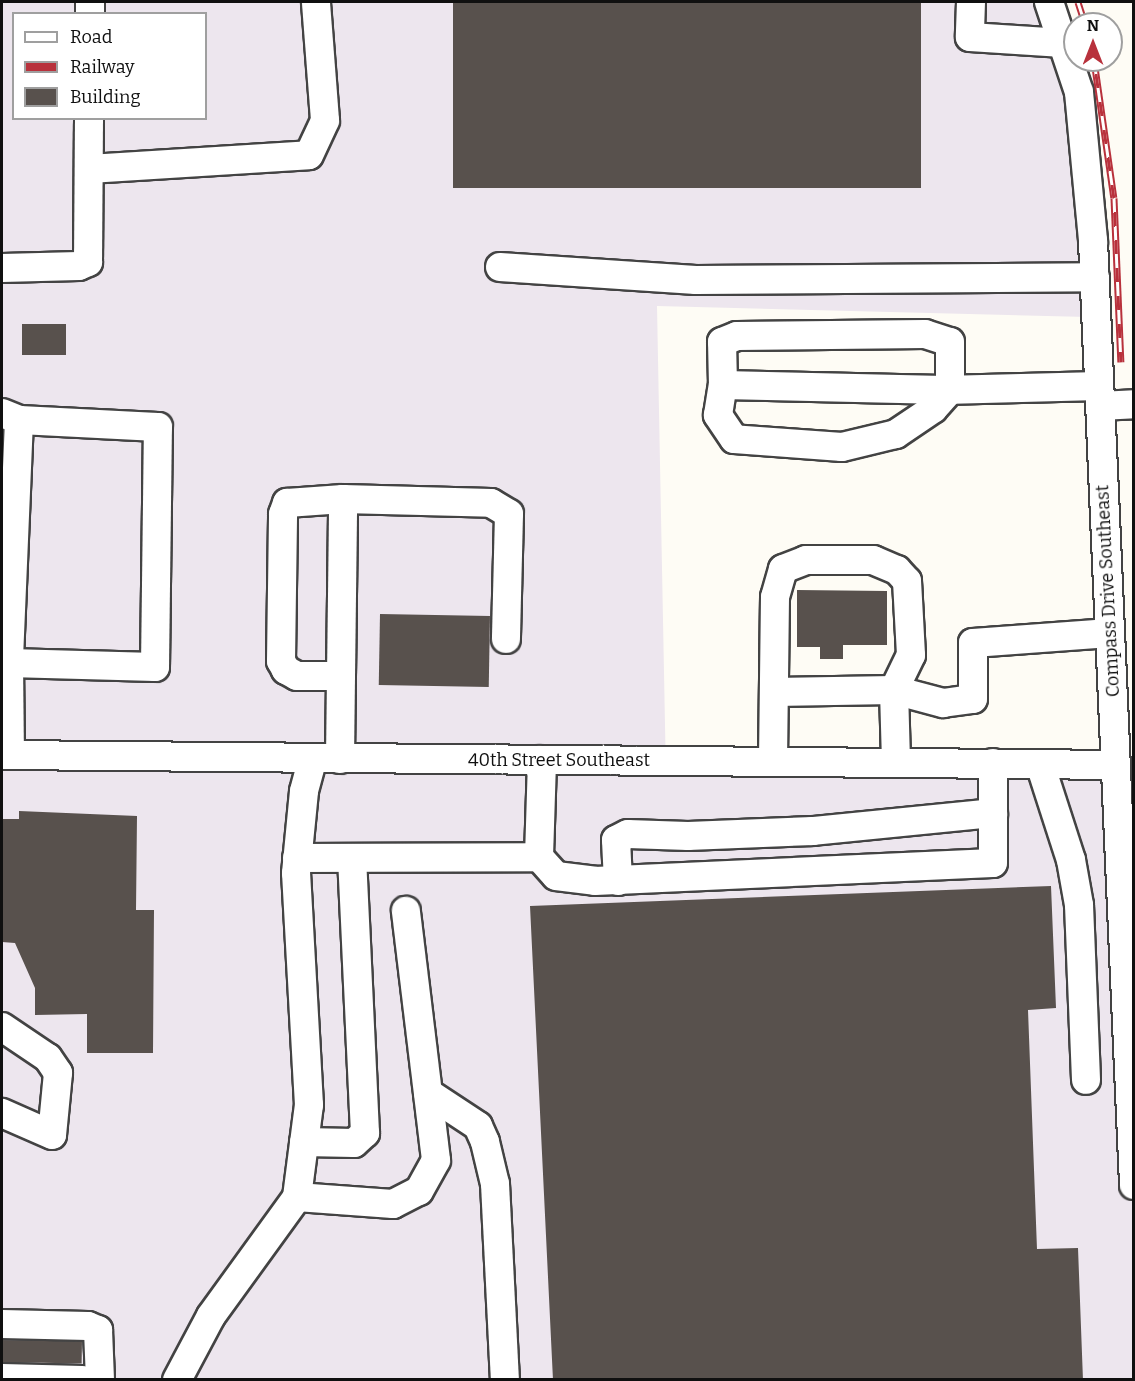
<!DOCTYPE html>
<html>
<head>
<meta charset="utf-8">
<style>
	body { margin:0 }
	#map { position:relative; width:1135px; height:1381px; overflow:hidden; background:#fefcf5; font-family:Bitter,serif }
	div>[style] { position:absolute }
	.industrial>* { inset:0; background:#ede6ee }
	.building>* { inset:0; background:#58514d; transform-origin:0 0 }
	.roads { filter:drop-shadow(2px 0 #434343) drop-shadow(-2px 0 #434343) drop-shadow(0 2px #434343) drop-shadow(0 -2px #434343) }
	.minor>* { height:28px; margin:-14px; padding:0 14px; transform-origin:14px; border-radius:14px; background:#fff }
	.rail>* { height:7px; margin-top:-3.5px; transform-origin:0; background:repeating-linear-gradient(90deg,#fff 0 14px,#b8313c 0 28px); box-sizing:border-box; border-block:2px solid #b8313c }
	span { translate:-50% -50%; white-space:nowrap; text-align:center; line-height:1.15; -webkit-text-stroke:6px #fff; paint-order:stroke }
	.street-label { font-size:18px; color:#101010 }
	.frame { position:absolute; inset:0; border:3px solid #101010; pointer-events:none }
	.legend { position:absolute; left:12px; top:12px; width:195px; height:108px; box-sizing:border-box; background:#fff; border:2px solid #9f9f9f; margin:0; padding:8px 10px; list-style:none; font-size:18px; color:#101010 }
	.legend li { display:flex; align-items:center; gap:12px; height:30px }
	.legend b { width:30px; border:2px solid #9f9f9f }
	.north { position:absolute; left:1063px; top:12px; width:60px; height:60px; box-sizing:border-box; background:#fff; border:2px solid #9f9f9f; border-radius:50%; rotate:0deg; font-size:16px; font-weight:700; line-height:24px; text-align:center; color:#101010 }
	.north::after { content:''; display:block; margin:auto; width:21px; height:27px; background:#b8313c; clip-path:polygon(50% 0,100% 100%,50% 72%,0 100%) }
</style>
</head>
<body>
<div id="map">
	<div class="industrial">
		<i style="clip-path:polygon(evenodd,2px 2px,1035px 2px,1058px 61px,1082px 176px,1088px 317px,657px 306px,666px 777px,1133px 775px,1133px 1379px,2px 1380px,2px 2px,14px 14px,206px 14px,206px 118px,14px 118px,14px 14px)"></i>
	</div>
	<div class="building">
		<i style="left:453px;top:2px;width:468px;height:186px"></i>
		<i style="left:22px;top:324px;width:44px;height:31px"></i>
		<i style="clip-path:polygon(797px 590px,887px 591px,887px 645px,843px 645px,843px 659px,820px 659px,820px 647px,797px 647px)"></i>
		<i style="left:380px;top:614px;width:110px;height:71px;rotate:1deg"></i>
		<i style="clip-path:polygon(19px 811px,137px 816px,136px 910px,154px 910px,153px 1053px,87px 1053px,87px 1014px,35px 1015px,35px 988px,15px 943px,2px 942px,2px 819px,19px 819px)"></i>
		<i style="clip-path:polygon(1051px 886px,1056px 1008px,1028px 1010px,1037px 1249px,1078px 1248px,1083px 1380px,553px 1380px,530px 906px)"></i>
		<i style="left:2px;top:1340px;width:80px;height:22px;rotate:1deg"></i>
	</div>
	<div class="roads">
		<div class="minor">
			<i style="left:971px;top:2px;width:35px;rotate:92deg"></i>
			<i style="left:970px;top:37px;width:93px;rotate:3.7deg"></i>
			<i style="left:1049px;top:2px;width:95px;rotate:71.6deg"></i>
			<i style="left:1079px;top:92px;width:150px;rotate:84.6deg"></i>
			<i style="left:1093px;top:241px;width:945px;rotate:87.51deg"></i>
			<i style="left:90px;top:14px;width:12px;rotate:-90deg"></i>
			<i style="left:89px;top:169px;width:220px;rotate:-3.6deg"></i>
			<i style="left:309px;top:155px;width:38px;rotate:-65deg"></i>
			<i style="left:325px;top:120px;width:118px;rotate:-94.4deg"></i>
			<i style="left:500px;top:267px;width:196px;rotate:3.8deg"></i>
			<i style="left:696px;top:280px;width:399px;rotate:-0.4deg"></i>
			<i style="left:2px;top:268px;width:77px;rotate:-1.5deg"></i>
			<i style="left:79px;top:266px;width:10px;rotate:-24deg"></i>
			<i style="left:88px;top:262px;width:144px;rotate:-89.6deg"></i>
			<i style="left:925px;top:334px;width:26px;rotate:18deg"></i>
			<i style="left:950px;top:342px;width:48px;rotate:90deg"></i>
			<i style="left:950px;top:390px;width:25px;rotate:132deg"></i>
			<i style="left:933px;top:409px;width:45px;rotate:146deg"></i>
			<i style="left:896px;top:434px;width:56px;rotate:166.5deg"></i>
			<i style="left:842px;top:447px;width:108px;rotate:-175.8deg"></i>
			<i style="left:734px;top:439px;width:29px;rotate:-124deg"></i>
			<i style="left:718px;top:415px;width:30px;rotate:-81deg"></i>
			<i style="left:723px;top:385px;width:43px;rotate:-91.3deg"></i>
			<i style="left:722px;top:342px;width:16px;rotate:-22deg"></i>
			<i style="left:737px;top:336px;width:188px;rotate:-0.6deg"></i>
			<i style="left:723px;top:385px;width:221px;rotate:1.3deg"></i>
			<i style="left:944px;top:390px;width:155px;rotate:-1.5deg"></i>
			<i style="left:1100px;top:406px;width:34px;rotate:-3deg"></i>
			<i style="left:2px;top:413px;width:18px;rotate:22deg"></i>
			<i style="left:19px;top:420px;width:243px;rotate:92.4deg"></i>
			<i style="left:9px;top:663px;width:146px;rotate:1.6deg"></i>
			<i style="left:155px;top:667px;width:240px;rotate:-89.3deg"></i>
			<i style="left:158px;top:427px;width:139px;rotate:-177.1deg"></i>
			<i style="left:2px;top:663px;width:7px"></i>
			<i style="left:9px;top:663px;width:92px;rotate:89.4deg"></i>
			<i style="left:341px;top:676px;width:44px;rotate:180deg"></i>
			<i style="left:297px;top:676px;width:13px;rotate:-151deg"></i>
			<i style="left:286px;top:670px;width:10px;rotate:-119deg"></i>
			<i style="left:281px;top:661px;width:147px;rotate:-89.2deg"></i>
			<i style="left:283px;top:514px;width:12px;rotate:-70deg"></i>
			<i style="left:287px;top:503px;width:56px;rotate:-4.1deg"></i>
			<i style="left:774px;top:692px;width:120px;rotate:-1deg"></i>
			<i style="left:894px;top:690px;width:51px;rotate:14.9deg"></i>
			<i style="left:943px;top:703px;width:30px;rotate:-8deg"></i>
			<i style="left:973px;top:699px;width:56px;rotate:-90deg"></i>
			<i style="left:973px;top:643px;width:137px;rotate:-4.2deg"></i>
			<i style="left:2px;top:755px;width:1114px;rotate:0.51deg"></i>
			<i style="left:340px;top:759px;width:260px;rotate:-89.3deg"></i>
			<i style="left:343px;top:499px;width:148px;rotate:1.5deg"></i>
			<i style="left:491px;top:503px;width:21px;rotate:31deg"></i>
			<i style="left:509px;top:514px;width:125px;rotate:91.4deg"></i>
			<i style="left:773px;top:761px;width:164px;rotate:-89.3deg"></i>
			<i style="left:775px;top:597px;width:29px;rotate:-74deg"></i>
			<i style="left:783px;top:569px;width:25px;rotate:-21deg"></i>
			<i style="left:806px;top:560px;width:67px"></i>
			<i style="left:873px;top:560px;width:26px;rotate:23deg"></i>
			<i style="left:897px;top:570px;width:15px;rotate:48deg"></i>
			<i style="left:907px;top:581px;width:74px;rotate:86.9deg"></i>
			<i style="left:911px;top:655px;width:39px;rotate:116deg"></i>
			<i style="left:894px;top:690px;width:72px;rotate:88.4deg"></i>
			<i style="left:1040px;top:764px;width:101px;rotate:72.1deg"></i>
			<i style="left:1071px;top:860px;width:46px;rotate:79.9deg"></i>
			<i style="left:1079px;top:905px;width:175px;rotate:87.7deg"></i>
			<i style="left:539px;top:857px;width:97px;rotate:-88.2deg"></i>
			<i style="left:297px;top:858px;width:242px;rotate:-0.2deg"></i>
			<i style="left:539px;top:857px;width:25px;rotate:48deg"></i>
			<i style="left:556px;top:876px;width:39px;rotate:7deg"></i>
			<i style="left:595px;top:881px;width:398px;rotate:-2.6deg"></i>
			<i style="left:993px;top:863px;width:100px;rotate:-90deg"></i>
			<i style="left:618px;top:881px;width:41px;rotate:-92.8deg"></i>
			<i style="left:616px;top:840px;width:13px;rotate:-27deg"></i>
			<i style="left:628px;top:834px;width:60px;rotate:1.9deg"></i>
			<i style="left:688px;top:836px;width:125px;rotate:-2.3deg"></i>
			<i style="left:813px;top:831px;width:181px;rotate:-5.7deg"></i>
			<i style="left:2px;top:1027px;width:55px;rotate:34deg"></i>
			<i style="left:48px;top:1058px;width:18px;rotate:56deg"></i>
			<i style="left:58px;top:1073px;width:62px;rotate:95.5deg"></i>
			<i style="left:52px;top:1135px;width:55px;rotate:-156.3deg"></i>
			<i style="left:428px;top:1093px;width:60px;rotate:33.4deg"></i>
			<i style="left:478px;top:1126px;width:17px;rotate:66deg"></i>
			<i style="left:485px;top:1142px;width:43px;rotate:76.6deg"></i>
			<i style="left:495px;top:1184px;width:196px;rotate:87.1deg"></i>
			<i style="left:304px;top:1142px;width:50px;rotate:1.1deg"></i>
			<i style="left:354px;top:1143px;width:15px;rotate:-42deg"></i>
			<i style="left:365px;top:1133px;width:275px;rotate:-92.7deg"></i>
			<i style="left:297px;top:1197px;width:93px;rotate:-82.6deg"></i>
			<i style="left:309px;top:1105px;width:232px;rotate:-93.2deg"></i>
			<i style="left:296px;top:873px;width:82px;rotate:-84.4deg"></i>
			<i style="left:304px;top:791px;width:34px;rotate:-75deg"></i>
			<i style="left:2px;top:1324px;width:86px;rotate:1.3deg"></i>
			<i style="left:88px;top:1326px;width:11px;rotate:22deg"></i>
			<i style="left:98px;top:1330px;width:50px;rotate:87.7deg"></i>
			<i style="left:2px;top:1378px;width:80px;rotate:1.4deg"></i>
			<i style="left:177px;top:1380px;width:72px;rotate:-62deg"></i>
			<i style="left:211px;top:1316px;width:147px;rotate:-54.1deg"></i>
			<i style="left:297px;top:1197px;width:96px;rotate:4.2deg"></i>
			<i style="left:393px;top:1204px;width:29px;rotate:-27deg"></i>
			<i style="left:419px;top:1191px;width:35px;rotate:-61deg"></i>
			<i style="left:436px;top:1160px;width:251px;rotate:-96.9deg"></i>
		</div>
	</div>
	<div class="rail">
		<i style="left:1078px;top:2px;width:23px;rotate:72deg"></i>
		<i style="left:1094px;top:60px;width:139px;rotate:81.8deg"></i>
		<i style="left:1114px;top:198px;width:164px;rotate:87.6deg"></i>
	</div>
	<div class="street-label">
		<span style="left:1108px;top:591px;rotate:-93deg">Compass Drive Southeast</span>
		<span style="left:559px;top:760px">40th Street Southeast</span>
	</div>
	<div class="frame"></div>
	<ul class="legend">
	<li><b style="height:8px;background:#fff"></b>Road</li>
	<li><b style="height:8px;background:#b8313c"></b>Railway</li>
	<li><b style="height:16px;background:#58514d"></b>Building</li>
	</ul>
	<div class="north">N</div>
</div>
</body>
</html>
